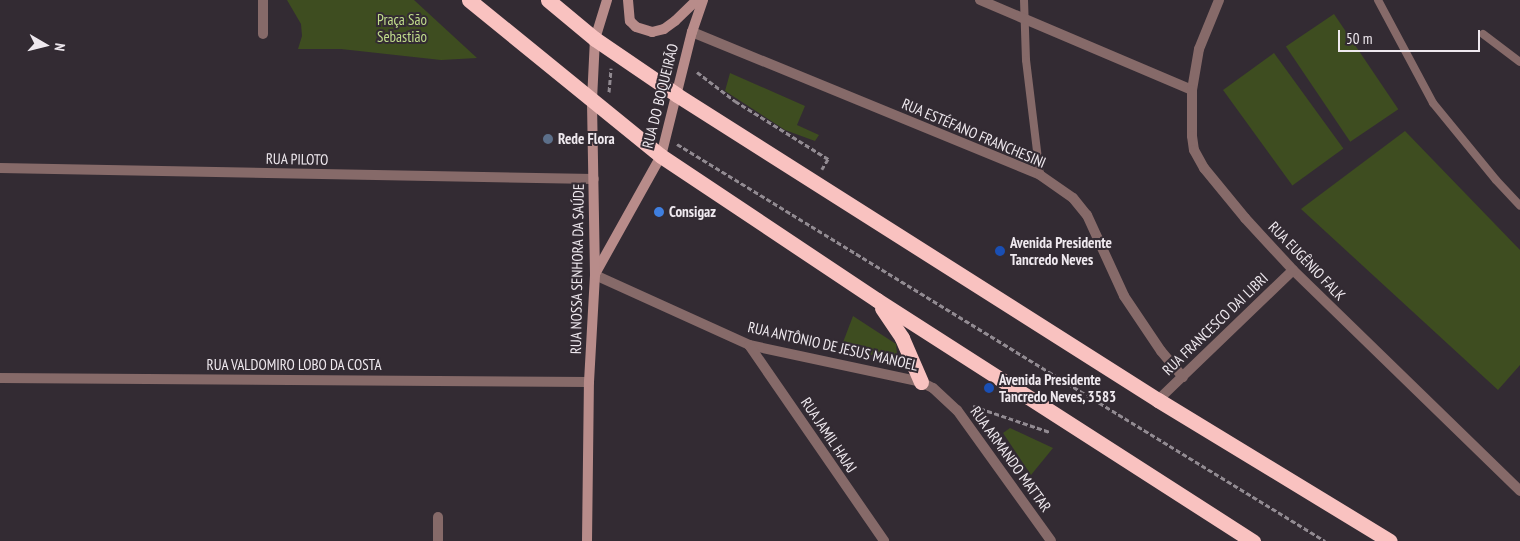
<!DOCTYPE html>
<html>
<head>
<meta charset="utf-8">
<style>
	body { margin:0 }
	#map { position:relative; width:1520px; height:541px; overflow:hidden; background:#332b33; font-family:"PT Sans Narrow",sans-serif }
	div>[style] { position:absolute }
	.green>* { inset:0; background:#3e4d20; transform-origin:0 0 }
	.path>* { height:3px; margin-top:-1.5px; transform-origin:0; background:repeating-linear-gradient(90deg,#928b92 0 5px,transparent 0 7.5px) }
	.lane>* { height:8px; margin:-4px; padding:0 4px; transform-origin:4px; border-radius:4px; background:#866a69 }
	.street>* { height:10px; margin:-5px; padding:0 5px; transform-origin:5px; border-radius:5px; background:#866a69 }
	.secondary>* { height:10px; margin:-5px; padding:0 5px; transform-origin:5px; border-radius:5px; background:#b88c8a }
	.highway>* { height:15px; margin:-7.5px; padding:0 7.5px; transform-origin:7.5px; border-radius:7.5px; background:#f9c2c0 }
	.dots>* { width:14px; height:14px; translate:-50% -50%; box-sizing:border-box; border:2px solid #332b33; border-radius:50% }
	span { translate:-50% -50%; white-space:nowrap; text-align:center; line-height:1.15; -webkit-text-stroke:4px #332b33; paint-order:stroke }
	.park-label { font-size:15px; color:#c1dd8c }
	.street-label { font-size:15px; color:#efe9ef }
	.poi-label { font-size:15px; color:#efe9ef; font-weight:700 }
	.left { translate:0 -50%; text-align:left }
	.north { position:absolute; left:20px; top:20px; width:50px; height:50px; -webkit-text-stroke:4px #332b33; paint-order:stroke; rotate:98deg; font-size:14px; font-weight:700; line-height:20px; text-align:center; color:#efe9ef }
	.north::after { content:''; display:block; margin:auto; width:18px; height:22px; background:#efe9ef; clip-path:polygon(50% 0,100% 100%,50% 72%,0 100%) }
	.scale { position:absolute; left:1338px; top:30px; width:142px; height:22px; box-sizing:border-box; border:2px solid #efe9ef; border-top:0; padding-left:6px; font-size:15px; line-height:18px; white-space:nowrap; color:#efe9ef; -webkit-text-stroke:4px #332b33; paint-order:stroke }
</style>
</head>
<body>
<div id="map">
	<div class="green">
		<i style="clip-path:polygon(287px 0,414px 0,477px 58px,441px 60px,341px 49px,298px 49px,302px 36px,301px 24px)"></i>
		<i style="left:1334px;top:14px;width:115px;height:58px;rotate:56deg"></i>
		<i style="left:1274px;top:53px;width:118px;height:63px;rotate:54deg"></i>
		<i style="clip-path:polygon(730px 73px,805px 106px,797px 125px,819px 135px,815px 141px,785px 130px,725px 91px)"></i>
		<i style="clip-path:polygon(1405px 131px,1520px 250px,1520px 365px,1498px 390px,1301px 209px)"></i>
		<i style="clip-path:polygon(853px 316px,896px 344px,897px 354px,895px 359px,889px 361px,842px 345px)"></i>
		<i style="clip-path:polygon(1010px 428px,1053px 448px,1031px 475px,1003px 433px)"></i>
	</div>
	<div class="path">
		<i style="left:697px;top:72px;width:48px;rotate:37.3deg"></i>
		<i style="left:735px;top:101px;width:110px;rotate:31.9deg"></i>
		<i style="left:828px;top:159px;width:12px;rotate:121deg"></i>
		<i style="left:609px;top:92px;width:24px;rotate:-85deg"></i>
		<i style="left:677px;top:144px;width:760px;rotate:31.49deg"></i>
		<i style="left:973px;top:406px;width:81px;rotate:18.7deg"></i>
	</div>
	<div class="lane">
		<i style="left:1024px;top:0;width:60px;rotate:88.1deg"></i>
		<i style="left:1026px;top:60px;width:116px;rotate:83.1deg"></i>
		<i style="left:1378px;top:0;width:117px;rotate:61.9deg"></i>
		<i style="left:1433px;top:103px;width:99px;rotate:50.7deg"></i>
		<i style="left:1496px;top:180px;width:35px;rotate:47deg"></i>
		<i style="left:1483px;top:34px;width:46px;rotate:37.1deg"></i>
	</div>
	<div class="street">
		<i style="left:263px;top:0;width:34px;rotate:90deg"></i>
		<i style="left:980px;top:0;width:230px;rotate:23deg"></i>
		<i style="left:1219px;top:0;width:53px;rotate:112.2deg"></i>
		<i style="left:1199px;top:49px;width:42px;rotate:99.7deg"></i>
		<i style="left:1192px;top:90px;width:46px;rotate:90deg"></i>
		<i style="left:1192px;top:136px;width:14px;rotate:82deg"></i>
		<i style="left:1194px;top:150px;width:21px;rotate:61deg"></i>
		<i style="left:1204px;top:168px;width:65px;rotate:50.6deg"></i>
		<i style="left:1245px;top:218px;width:71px;rotate:47.3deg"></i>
		<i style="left:1293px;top:270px;width:317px;rotate:44.2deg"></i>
		<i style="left:692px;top:32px;width:376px;rotate:22.3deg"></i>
		<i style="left:1040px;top:175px;width:40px;rotate:34.9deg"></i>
		<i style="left:1073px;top:198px;width:22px;rotate:51deg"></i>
		<i style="left:1087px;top:215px;width:89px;rotate:65.4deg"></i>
		<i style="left:1124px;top:296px;width:66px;rotate:56.1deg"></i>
		<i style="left:1161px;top:351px;width:34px;rotate:50deg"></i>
		<i style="left:0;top:168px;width:594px;rotate:1.06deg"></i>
		<i style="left:595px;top:275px;width:169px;rotate:24.4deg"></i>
		<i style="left:749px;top:345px;width:176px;rotate:12.1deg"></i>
		<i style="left:921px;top:382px;width:13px;rotate:27deg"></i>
		<i style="left:933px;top:388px;width:33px;rotate:43deg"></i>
		<i style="left:957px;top:410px;width:161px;rotate:54.3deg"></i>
		<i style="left:749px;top:345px;width:238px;rotate:55.4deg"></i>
		<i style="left:0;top:378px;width:589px;rotate:0.39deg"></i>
		<i style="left:1158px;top:400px;width:187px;rotate:-43.9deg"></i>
		<i style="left:438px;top:517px;width:24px;rotate:90deg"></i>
	</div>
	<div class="secondary">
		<i style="left:628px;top:0;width:21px;rotate:85deg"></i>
		<i style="left:630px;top:21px;width:8px;rotate:45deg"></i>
		<i style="left:636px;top:27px;width:17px;rotate:17deg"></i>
		<i style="left:652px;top:32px;width:12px;rotate:-14deg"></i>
		<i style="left:664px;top:29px;width:14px;rotate:-36deg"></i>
		<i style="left:675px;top:21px;width:30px;rotate:-44deg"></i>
		<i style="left:595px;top:274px;width:135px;rotate:-60.8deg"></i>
		<i style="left:661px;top:156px;width:128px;rotate:-76deg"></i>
		<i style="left:692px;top:32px;width:34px;rotate:-71deg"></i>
		<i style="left:587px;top:541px;width:159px;rotate:-89.3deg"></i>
		<i style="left:589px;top:382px;width:107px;rotate:-86.8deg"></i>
		<i style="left:595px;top:275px;width:175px;rotate:-91deg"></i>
		<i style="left:592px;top:100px;width:61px;rotate:-87.2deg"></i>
		<i style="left:595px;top:39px;width:41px;rotate:-72.9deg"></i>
	</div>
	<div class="highway">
		<i style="left:469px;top:0;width:247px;rotate:39.1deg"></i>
		<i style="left:661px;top:156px;width:260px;rotate:33.7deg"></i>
		<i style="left:877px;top:300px;width:447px;rotate:32.7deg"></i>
		<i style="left:548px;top:0;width:61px;rotate:39.7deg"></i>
		<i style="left:595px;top:39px;width:99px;rotate:34.3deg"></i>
		<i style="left:677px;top:95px;width:570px;rotate:32.38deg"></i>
		<i style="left:1158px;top:400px;width:271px;rotate:31.3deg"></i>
		<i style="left:882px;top:308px;width:36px;rotate:56deg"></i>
		<i style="left:902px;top:338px;width:48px;rotate:66.6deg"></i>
	</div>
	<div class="dots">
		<i style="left:548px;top:139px;background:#5c6f8a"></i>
		<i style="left:659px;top:212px;background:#3f7fe0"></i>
		<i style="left:1000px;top:251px;background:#1a4fb4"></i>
		<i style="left:989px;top:388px;background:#1a4fb4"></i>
	</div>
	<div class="park-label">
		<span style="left:402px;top:28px">Praça São<br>Sebastião</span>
	</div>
	<div class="street-label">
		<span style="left:660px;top:96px;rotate:-76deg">RUA DO BOQUEIRÃO</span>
		<span style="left:974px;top:133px;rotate:23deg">RUA ESTÉFANO FRANCHESINI</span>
		<span style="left:297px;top:159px;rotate:1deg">RUA PILOTO</span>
		<span style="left:1307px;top:261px;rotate:46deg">RUA EUGÊNIO FALK</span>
		<span style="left:577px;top:269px;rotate:-89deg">RUA NOSSA SENHORA DA SAÚDE</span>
		<span style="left:1215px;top:324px;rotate:-44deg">RUA FRANCESCO DAI LIBRI</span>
		<span style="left:833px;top:346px;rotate:13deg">RUA ANTÔNIO DE JESUS MANOEL</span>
		<span style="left:294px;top:365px">RUA VALDOMIRO LOBO DA COSTA</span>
		<span style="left:829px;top:435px;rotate:56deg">RUA JAMIL HAJAJ</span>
		<span style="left:1011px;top:459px;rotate:54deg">RUA ARMANDO MATTAR</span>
	</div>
	<div class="poi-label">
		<span class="left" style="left:558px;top:139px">Rede Flora</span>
		<span class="left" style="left:669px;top:212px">Consigaz</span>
		<span class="left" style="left:1010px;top:251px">Avenida Presidente<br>Tancredo Neves</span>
		<span class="left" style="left:999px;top:388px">Avenida Presidente<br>Tancredo Neves, 3583</span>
	</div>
	<div class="north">N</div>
	<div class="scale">50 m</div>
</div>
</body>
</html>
